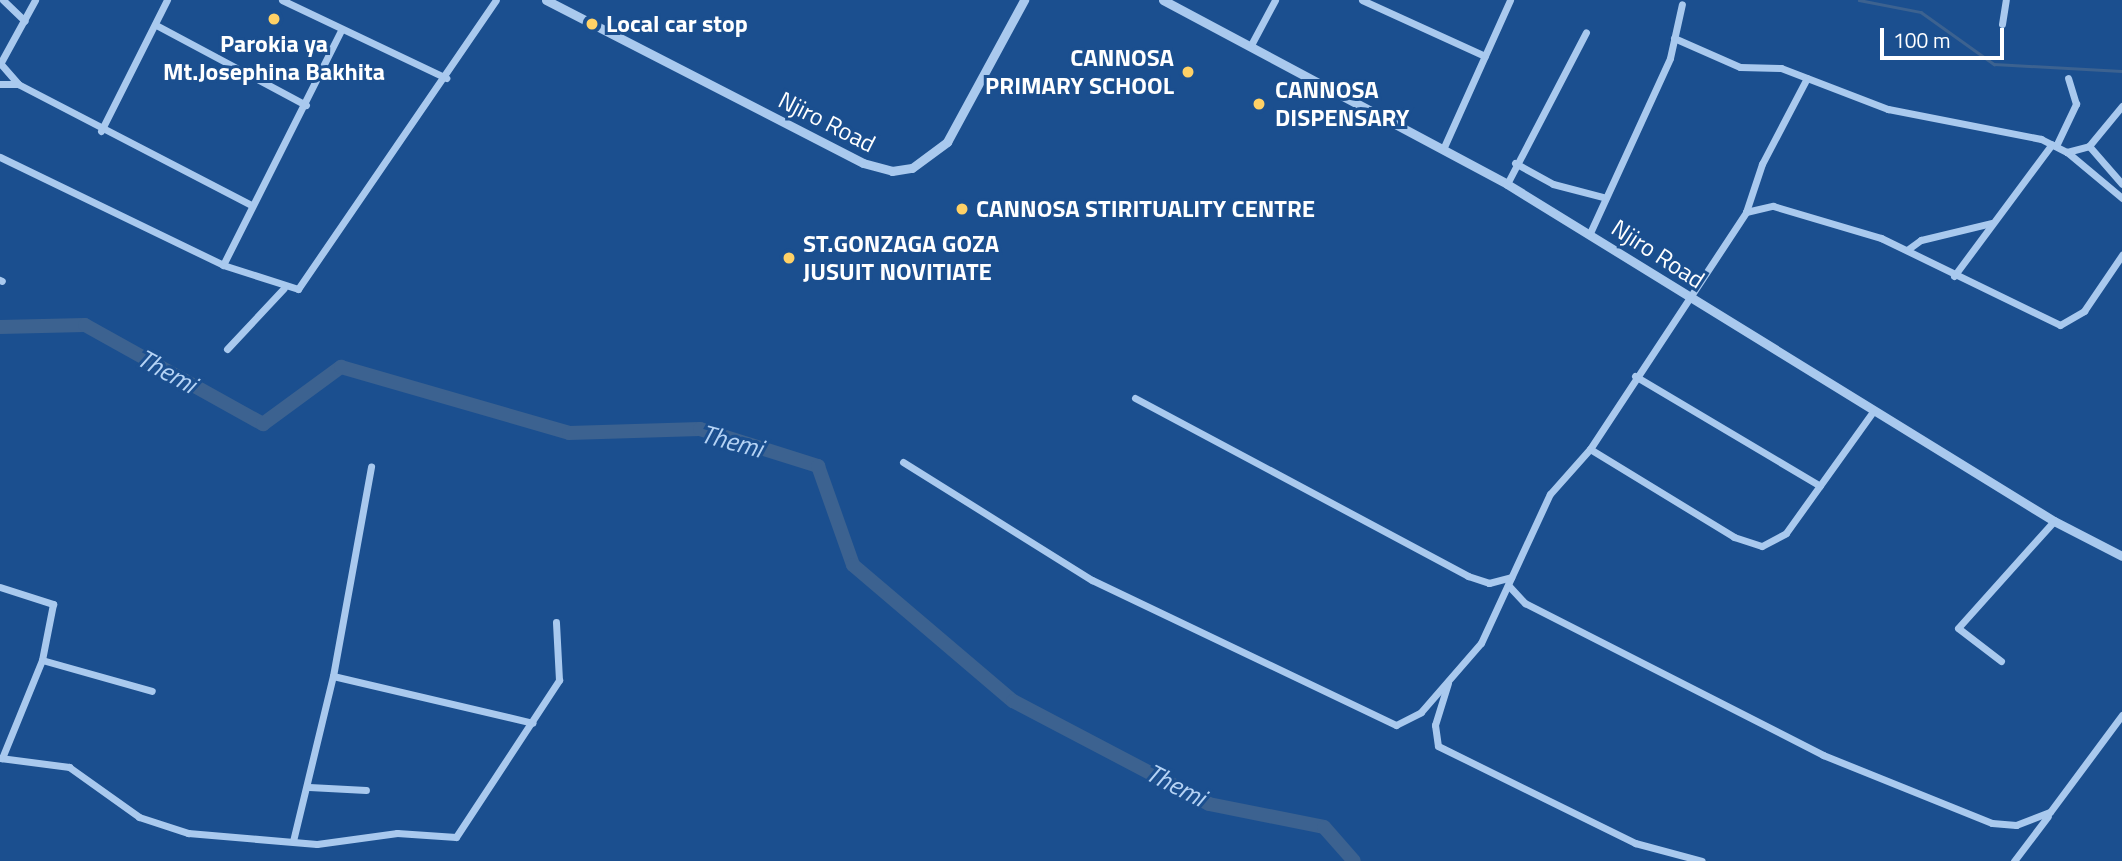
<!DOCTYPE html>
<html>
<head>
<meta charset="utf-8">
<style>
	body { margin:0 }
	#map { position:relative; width:2122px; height:861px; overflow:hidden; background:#1b4f8f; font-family:"Titillium Web",sans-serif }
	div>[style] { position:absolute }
	.stream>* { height:2.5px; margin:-1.25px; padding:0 1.25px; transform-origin:1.25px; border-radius:1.25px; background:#3c6290 }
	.river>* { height:14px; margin:-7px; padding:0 7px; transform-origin:7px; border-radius:7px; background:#3c6290 }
	.minor>* { height:7px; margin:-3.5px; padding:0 3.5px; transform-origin:3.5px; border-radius:3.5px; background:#a9c9ee }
	.tertiary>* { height:9px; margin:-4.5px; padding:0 4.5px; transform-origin:4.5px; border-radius:4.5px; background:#a9c9ee }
	.dots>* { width:19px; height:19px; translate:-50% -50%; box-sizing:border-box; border:4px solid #1b4f8f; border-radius:50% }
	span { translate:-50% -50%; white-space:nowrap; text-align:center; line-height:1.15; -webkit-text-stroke:6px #1b4f8f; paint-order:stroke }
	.poi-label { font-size:24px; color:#fff; font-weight:700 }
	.left { translate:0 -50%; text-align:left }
	.right { translate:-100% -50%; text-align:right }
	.street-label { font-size:24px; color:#fff }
	.water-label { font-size:26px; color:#b5d3f5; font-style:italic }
	.scale { position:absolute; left:1880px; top:28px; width:124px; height:32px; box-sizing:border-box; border:4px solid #fff; border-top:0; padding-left:9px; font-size:21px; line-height:24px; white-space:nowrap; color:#fff; -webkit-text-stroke:5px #1b4f8f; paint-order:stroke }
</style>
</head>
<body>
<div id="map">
	<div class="stream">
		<i style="left:1859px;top:0;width:63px;rotate:11deg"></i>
		<i style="left:1921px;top:12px;width:90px;rotate:35.5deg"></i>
		<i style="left:1994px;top:64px;width:128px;rotate:3.1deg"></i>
	</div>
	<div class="river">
		<i style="left:0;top:327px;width:85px;rotate:-1.3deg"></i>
		<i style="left:85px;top:325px;width:204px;rotate:29.1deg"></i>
		<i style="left:263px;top:424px;width:97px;rotate:-36.2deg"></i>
		<i style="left:341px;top:367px;width:237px;rotate:16.1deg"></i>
		<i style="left:569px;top:433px;width:131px;rotate:-1.7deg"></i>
		<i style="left:700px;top:429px;width:124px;rotate:17.4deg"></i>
		<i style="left:818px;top:466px;width:105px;rotate:70.5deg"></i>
		<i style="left:853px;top:565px;width:210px;rotate:40.4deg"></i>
		<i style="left:1013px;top:701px;width:221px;rotate:27.7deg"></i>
		<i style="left:1209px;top:804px;width:117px;rotate:11.3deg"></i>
		<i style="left:1324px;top:827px;width:45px;rotate:48.6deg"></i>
	</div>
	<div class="minor">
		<i style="left:3px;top:0;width:30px;rotate:44deg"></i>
		<i style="left:282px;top:0;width:182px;rotate:25.4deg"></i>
		<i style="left:1362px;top:0;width:135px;rotate:24.5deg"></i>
		<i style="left:2002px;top:24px;width:24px;rotate:-81deg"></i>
		<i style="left:156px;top:25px;width:170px;rotate:28.1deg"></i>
		<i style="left:1674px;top:38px;width:72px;rotate:23.7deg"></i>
		<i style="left:1740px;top:67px;width:41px;rotate:1.4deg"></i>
		<i style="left:1781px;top:68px;width:115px;rotate:21deg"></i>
		<i style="left:1888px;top:109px;width:156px;rotate:11.1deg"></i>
		<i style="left:2041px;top:139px;width:29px;rotate:27deg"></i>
		<i style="left:2067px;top:152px;width:72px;rotate:39.9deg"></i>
		<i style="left:1251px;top:45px;width:51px;rotate:-61.9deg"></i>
		<i style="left:0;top:63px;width:28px;rotate:49deg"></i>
		<i style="left:0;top:64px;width:73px;rotate:-61.3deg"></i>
		<i style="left:0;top:84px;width:18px"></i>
		<i style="left:18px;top:84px;width:263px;rotate:27.4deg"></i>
		<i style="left:101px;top:131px;width:147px;rotate:-63.3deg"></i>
		<i style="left:2056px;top:146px;width:47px;rotate:-64.5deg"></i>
		<i style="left:2076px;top:104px;width:27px;rotate:-107deg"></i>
		<i style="left:2089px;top:146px;width:50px;rotate:49deg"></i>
		<i style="left:1444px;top:147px;width:161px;rotate:-65.8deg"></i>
		<i style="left:2067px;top:152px;width:23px;rotate:-15deg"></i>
		<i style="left:2089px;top:146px;width:52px;rotate:-50.5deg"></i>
		<i style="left:0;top:157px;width:248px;rotate:25.8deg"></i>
		<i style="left:223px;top:265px;width:79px;rotate:17.7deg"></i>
		<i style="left:298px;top:289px;width:350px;rotate:-55.6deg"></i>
		<i style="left:1515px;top:163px;width:43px;rotate:28.9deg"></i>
		<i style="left:1553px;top:184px;width:52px;rotate:14.6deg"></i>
		<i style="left:1507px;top:184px;width:171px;rotate:-62.5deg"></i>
		<i style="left:1746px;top:212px;width:51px;rotate:-71.6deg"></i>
		<i style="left:1762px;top:164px;width:97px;rotate:-62.4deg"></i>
		<i style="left:1590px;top:233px;width:192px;rotate:-65.4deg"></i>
		<i style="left:1670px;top:58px;width:55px;rotate:-77.5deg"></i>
		<i style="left:1907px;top:250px;width:17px;rotate:-36deg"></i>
		<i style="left:1921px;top:240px;width:73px;rotate:-13.5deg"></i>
		<i style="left:223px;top:265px;width:263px;rotate:-63.3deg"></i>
		<i style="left:1954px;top:276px;width:164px;rotate:-53.4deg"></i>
		<i style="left:0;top:280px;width:2px;rotate:27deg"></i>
		<i style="left:227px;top:349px;width:83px;rotate:-46.9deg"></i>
		<i style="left:1635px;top:376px;width:215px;rotate:30.7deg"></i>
		<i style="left:1135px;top:398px;width:378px;rotate:28.1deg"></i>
		<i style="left:1468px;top:576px;width:22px;rotate:18deg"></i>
		<i style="left:1489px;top:583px;width:23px;rotate:-15deg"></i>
		<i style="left:1590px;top:449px;width:169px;rotate:31.4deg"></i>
		<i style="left:1734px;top:537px;width:29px;rotate:18deg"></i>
		<i style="left:1762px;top:546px;width:27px;rotate:-28deg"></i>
		<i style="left:1786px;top:533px;width:151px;rotate:-54.4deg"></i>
		<i style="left:903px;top:462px;width:223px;rotate:32deg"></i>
		<i style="left:1092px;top:580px;width:337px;rotate:25.5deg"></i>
		<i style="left:1396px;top:725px;width:28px;rotate:-27deg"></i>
		<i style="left:1421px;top:712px;width:91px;rotate:-49deg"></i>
		<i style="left:1481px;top:643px;width:164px;rotate:-65.2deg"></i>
		<i style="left:1550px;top:494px;width:60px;rotate:-48.4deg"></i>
		<i style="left:1590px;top:449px;width:284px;rotate:-56.6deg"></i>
		<i style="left:1746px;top:212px;width:28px;rotate:-13deg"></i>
		<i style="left:1773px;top:206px;width:113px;rotate:16.5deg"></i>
		<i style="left:1881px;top:238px;width:199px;rotate:25.9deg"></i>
		<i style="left:2060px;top:325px;width:28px;rotate:-30deg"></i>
		<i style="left:2084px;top:311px;width:68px;rotate:-55.8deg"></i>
		<i style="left:1508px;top:585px;width:25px;rotate:47deg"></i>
		<i style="left:1525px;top:603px;width:335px;rotate:27deg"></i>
		<i style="left:1823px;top:755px;width:182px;rotate:21.9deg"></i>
		<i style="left:1992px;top:823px;width:24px;rotate:5deg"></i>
		<i style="left:2016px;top:825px;width:36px;rotate:-21deg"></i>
		<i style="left:2050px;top:812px;width:121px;rotate:-53.4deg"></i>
		<i style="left:0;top:587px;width:56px;rotate:17.8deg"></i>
		<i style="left:53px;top:604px;width:57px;rotate:101.1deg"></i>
		<i style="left:42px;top:660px;width:106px;rotate:112.2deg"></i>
		<i style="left:42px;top:660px;width:114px;rotate:15.7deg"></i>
		<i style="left:2001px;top:661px;width:54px;rotate:-142.5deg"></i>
		<i style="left:1958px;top:628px;width:144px;rotate:-48.1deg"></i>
		<i style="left:333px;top:676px;width:205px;rotate:13.2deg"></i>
		<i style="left:1448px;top:683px;width:44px;rotate:107.2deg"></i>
		<i style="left:1435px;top:725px;width:21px;rotate:82deg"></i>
		<i style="left:1438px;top:746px;width:220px;rotate:26.2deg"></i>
		<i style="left:1635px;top:843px;width:69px;rotate:15deg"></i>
		<i style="left:0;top:758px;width:70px;rotate:7.4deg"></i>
		<i style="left:69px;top:767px;width:86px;rotate:35.5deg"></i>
		<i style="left:139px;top:817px;width:52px;rotate:18.1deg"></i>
		<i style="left:188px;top:833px;width:129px;rotate:4.9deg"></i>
		<i style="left:317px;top:844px;width:81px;rotate:-7.8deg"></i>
		<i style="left:397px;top:833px;width:59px;rotate:3.9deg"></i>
		<i style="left:456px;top:837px;width:188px;rotate:-56.7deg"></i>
		<i style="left:559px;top:680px;width:58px;rotate:-93deg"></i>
		<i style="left:309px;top:787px;width:57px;rotate:3deg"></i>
		<i style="left:293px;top:841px;width:170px;rotate:-76.4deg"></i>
		<i style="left:333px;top:676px;width:213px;rotate:-79.7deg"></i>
		<i style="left:2014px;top:861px;width:56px;rotate:-52.9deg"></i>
	</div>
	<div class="tertiary">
		<i style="left:546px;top:0;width:356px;rotate:27.2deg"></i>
		<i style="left:863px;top:163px;width:30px;rotate:15deg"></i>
		<i style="left:892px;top:171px;width:20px;rotate:-9deg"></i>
		<i style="left:912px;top:168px;width:44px;rotate:-36.6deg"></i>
		<i style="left:947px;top:142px;width:162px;rotate:-61.5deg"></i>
		<i style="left:1163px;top:0;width:390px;rotate:28.1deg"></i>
		<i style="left:1507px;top:184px;width:642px;rotate:31.64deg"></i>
		<i style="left:2054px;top:521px;width:76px;rotate:27.2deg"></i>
	</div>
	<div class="dots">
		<i style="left:274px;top:19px;background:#ffd166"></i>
		<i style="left:592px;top:24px;background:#ffd166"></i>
		<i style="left:1188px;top:72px;background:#ffd166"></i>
		<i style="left:1259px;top:104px;background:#ffd166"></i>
		<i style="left:962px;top:209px;background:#ffd166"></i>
		<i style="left:789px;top:258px;background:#ffd166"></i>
	</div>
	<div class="poi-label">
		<span class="left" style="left:606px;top:24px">Local car stop</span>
		<span style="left:274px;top:58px">Parokia ya<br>Mt.Josephina Bakhita</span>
		<span class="right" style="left:1174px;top:72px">CANNOSA<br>PRIMARY SCHOOL</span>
		<span class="left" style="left:1275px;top:104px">CANNOSA<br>DISPENSARY</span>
		<span class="left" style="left:976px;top:209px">CANNOSA STIRITUALITY CENTRE</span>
		<span class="left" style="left:803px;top:258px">ST.GONZAGA GOZA<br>JUSUIT NOVITIATE</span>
	</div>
	<div class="street-label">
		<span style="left:827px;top:122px;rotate:27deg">Njiro Road</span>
		<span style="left:1658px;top:254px;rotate:33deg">Njiro Road</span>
	</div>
	<div class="water-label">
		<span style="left:167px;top:371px;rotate:29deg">Themi</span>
		<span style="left:732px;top:441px;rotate:15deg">Themi</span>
		<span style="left:1176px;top:785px;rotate:27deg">Themi</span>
	</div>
	<div class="scale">100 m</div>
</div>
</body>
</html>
